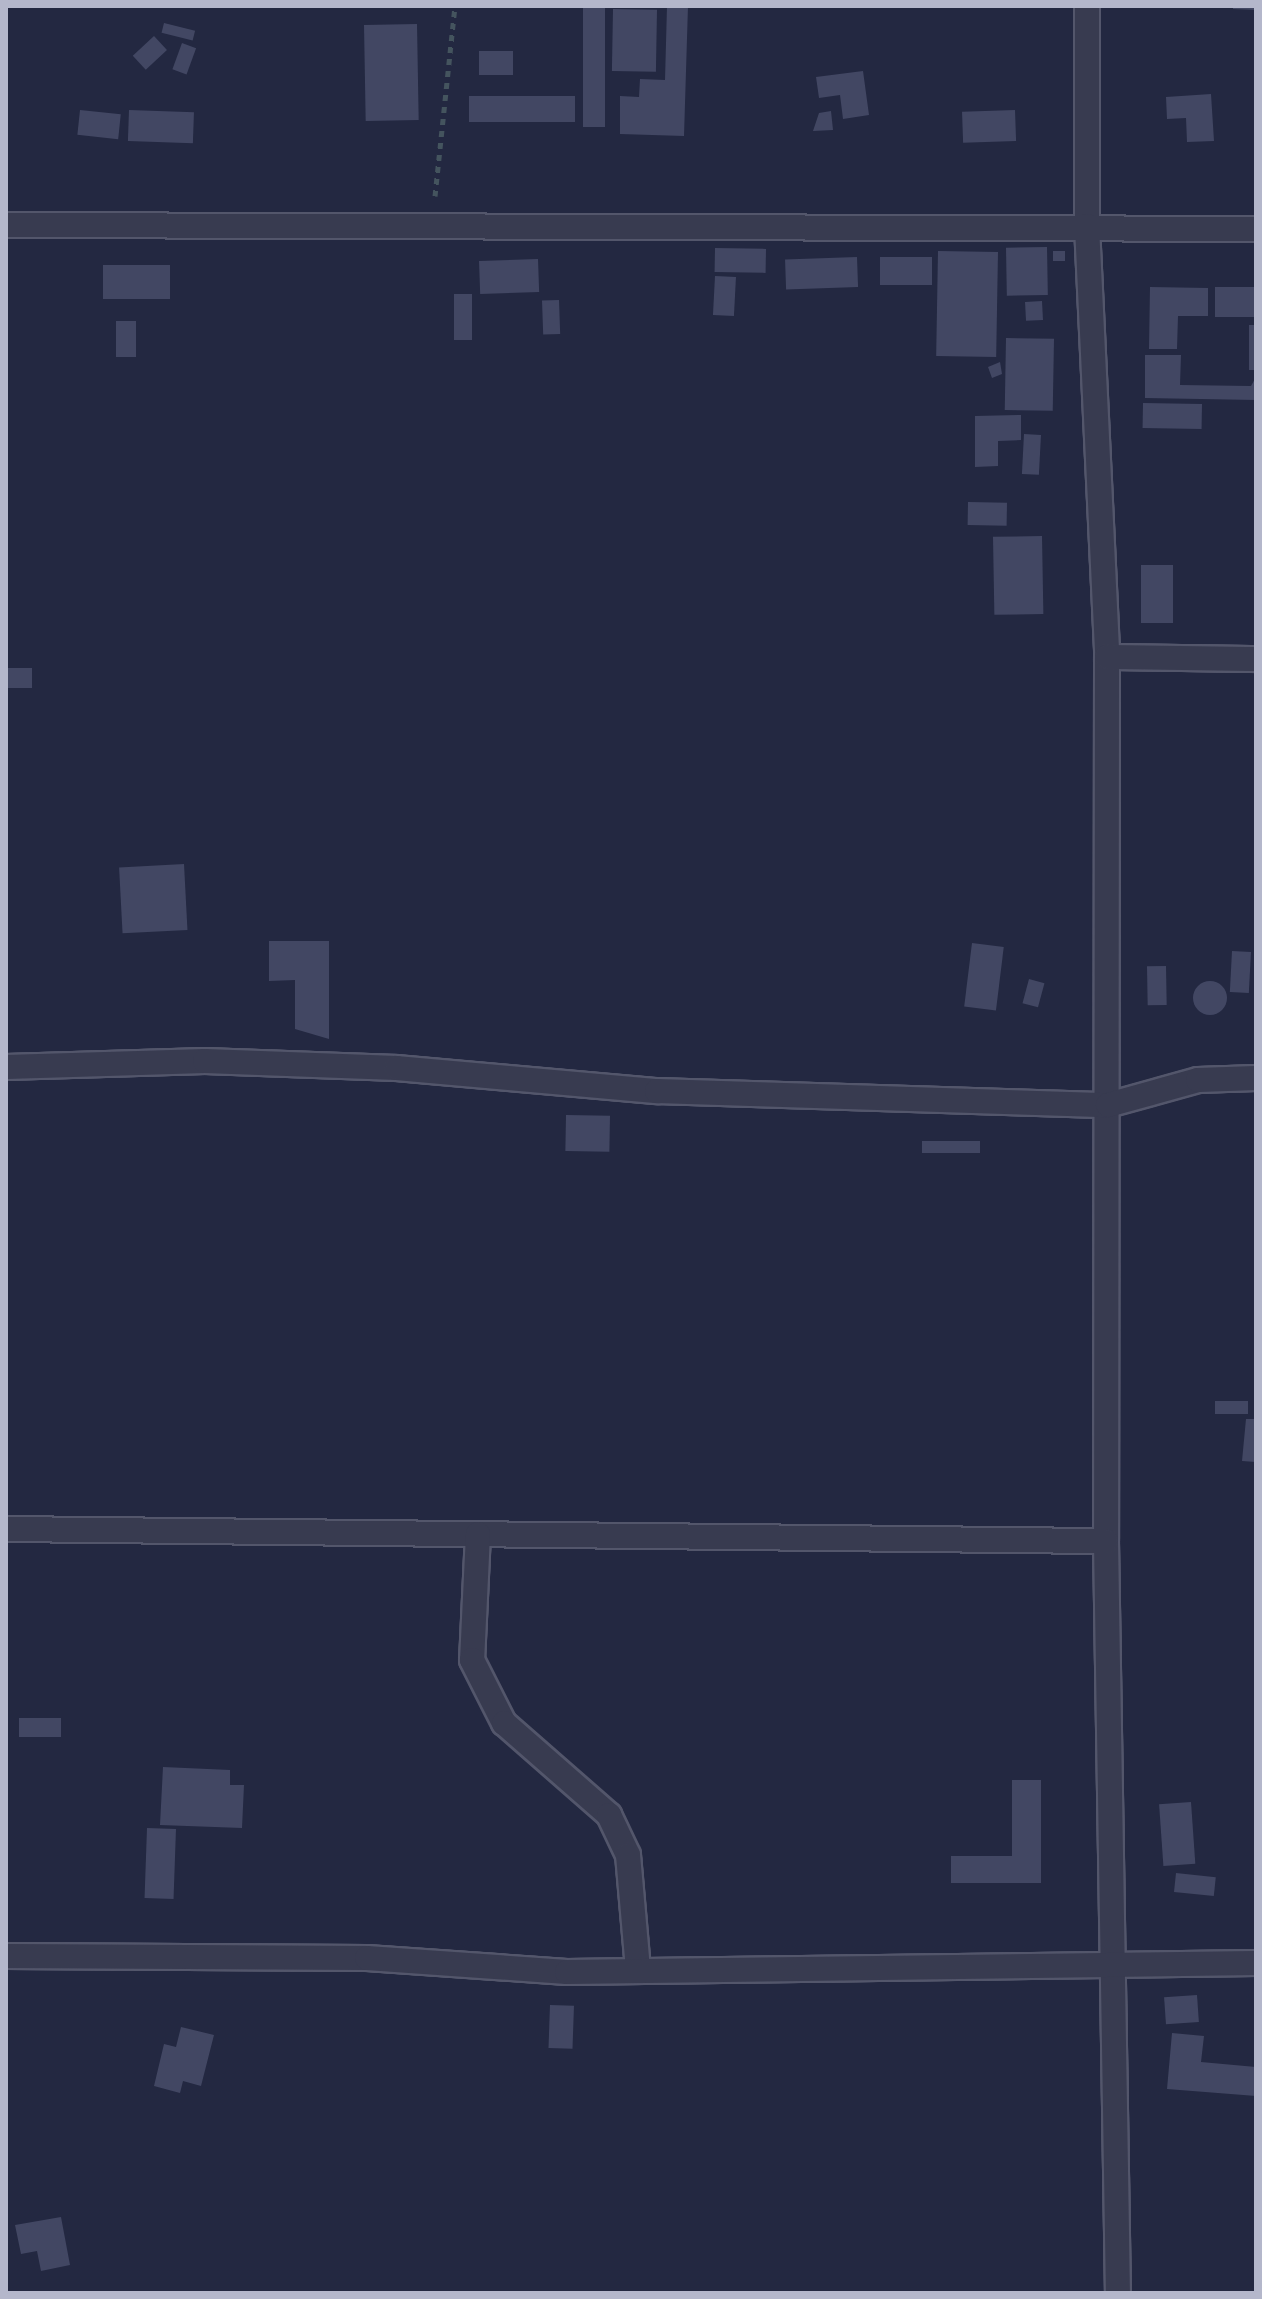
<!DOCTYPE html>
<html>
<head>
<meta charset="utf-8">
<style>
	body { margin:0 }
	#map { position:relative; width:1262px; height:2299px; overflow:hidden; background:#232841; font-family:"Titillium Web",sans-serif }
	div>[style] { position:absolute }
	.building>* { inset:0; background:#424763; transform-origin:0 0 }
	.round { border-radius:50% }
	.path>* { height:5px; margin-top:-2.5px; transform-origin:0; background:repeating-linear-gradient(90deg,#44545e 0 6px,transparent 0 12px) }
	.roads { filter:drop-shadow(2px 0 #53566b) drop-shadow(-2px 0 #53566b) drop-shadow(0 2px #53566b) drop-shadow(0 -2px #53566b) }
	.minor>* { height:24px; margin:-12px; padding:0 12px; transform-origin:12px; border-radius:12px; background:#383b50 }
	span { translate:-50% -50%; white-space:nowrap; text-align:center; line-height:1.15; -webkit-text-stroke:6px #1d2035; paint-order:stroke }
	.frame { position:absolute; inset:0; border:8px solid #b4b7cb; pointer-events:none }
</style>
</head>
<body>
<div id="map">
	<div class="building">
		<i style="left:583px;top:6px;width:22px;height:121px"></i>
		<i style="clip-path:polygon(667px 6px,688px 6px,684px 136px,620px 134px,620px 96px,639px 97px,640px 79px,665px 80px)"></i>
		<i style="clip-path:polygon(1233px 6px,1256px 6px,1256px 10px,1233px 9px)"></i>
		<i style="left:613px;top:9px;width:44px;height:62px;rotate:1deg"></i>
		<i style="left:164px;top:23px;width:32px;height:10px;rotate:14deg"></i>
		<i style="left:417px;top:24px;width:96px;height:53px;rotate:89deg"></i>
		<i style="left:154px;top:36px;width:19px;height:29px;rotate:47deg"></i>
		<i style="left:182px;top:43px;width:15px;height:28px;rotate:20deg"></i>
		<i style="left:479px;top:51px;width:34px;height:24px"></i>
		<i style="clip-path:polygon(863px 71px,869px 115px,843px 119px,840px 95px,819px 98px,816px 77px)"></i>
		<i style="clip-path:polygon(1211px 94px,1214px 141px,1187px 142px,1186px 118px,1167px 119px,1166px 97px)"></i>
		<i style="left:575px;top:96px;width:26px;height:106px;rotate:90deg"></i>
		<i style="left:80px;top:110px;width:41px;height:25px;rotate:6deg"></i>
		<i style="left:129px;top:110px;width:65px;height:31px;rotate:2deg"></i>
		<i style="left:1015px;top:110px;width:31px;height:53px;rotate:88deg"></i>
		<i style="clip-path:polygon(831px 111px,833px 130px,813px 131px,819px 113px)"></i>
		<i style="left:1047px;top:247px;width:48px;height:41px;rotate:89deg"></i>
		<i style="left:715px;top:248px;width:51px;height:24px;rotate:1deg"></i>
		<i style="left:938px;top:251px;width:60px;height:105px;rotate:1deg"></i>
		<i style="left:1065px;top:251px;width:10px;height:12px;rotate:90deg"></i>
		<i style="left:857px;top:257px;width:30px;height:72px;rotate:88deg"></i>
		<i style="left:880px;top:257px;width:52px;height:28px"></i>
		<i style="left:538px;top:259px;width:33px;height:59px;rotate:88deg"></i>
		<i style="left:103px;top:265px;width:67px;height:34px"></i>
		<i style="left:715px;top:276px;width:21px;height:39px;rotate:3deg"></i>
		<i style="clip-path:polygon(1150px 287px,1208px 288px,1208px 316px,1178px 316px,1177px 349px,1149px 349px)"></i>
		<i style="left:1215px;top:287px;width:41px;height:30px"></i>
		<i style="left:454px;top:294px;width:18px;height:46px"></i>
		<i style="left:559px;top:300px;width:34px;height:17px;rotate:88deg"></i>
		<i style="left:1042px;top:301px;width:19px;height:17px;rotate:87deg"></i>
		<i style="left:116px;top:321px;width:20px;height:36px"></i>
		<i style="left:1249px;top:325px;width:7px;height:45px"></i>
		<i style="left:1006px;top:338px;width:48px;height:72px;rotate:1deg"></i>
		<i style="clip-path:polygon(1145px 355px,1181px 355px,1180px 385px,1251px 386px,1256px 377px,1256px 400px,1145px 398px)"></i>
		<i style="clip-path:polygon(1000px 362px,1002px 374px,992px 378px,988px 367px)"></i>
		<i style="left:1143px;top:403px;width:59px;height:25px;rotate:1deg"></i>
		<i style="clip-path:polygon(1021px 415px,1021px 440px,998px 441px,998px 466px,975px 467px,975px 416px)"></i>
		<i style="left:1024px;top:434px;width:17px;height:40px;rotate:3deg"></i>
		<i style="left:968px;top:502px;width:39px;height:23px;rotate:1deg"></i>
		<i style="left:1042px;top:536px;width:78px;height:49px;rotate:89deg"></i>
		<i style="left:1141px;top:565px;width:32px;height:58px"></i>
		<i style="left:6px;top:668px;width:26px;height:20px"></i>
		<i style="left:184px;top:864px;width:66px;height:65px;rotate:87deg"></i>
		<i style="clip-path:polygon(269px 941px,329px 941px,329px 1039px,295px 1029px,295px 980px,269px 981px)"></i>
		<i style="left:972px;top:943px;width:32px;height:64px;rotate:7deg"></i>
		<i style="left:1232px;top:951px;width:19px;height:41px;rotate:3deg"></i>
		<i style="left:1166px;top:966px;width:39px;height:19px;rotate:89deg"></i>
		<i style="left:1029px;top:979px;width:16px;height:25px;rotate:15deg"></i>
		<i class="round" style="left:1193px;top:981px;width:34px;height:34px"></i>
		<i style="left:566px;top:1115px;width:44px;height:36px;rotate:1deg"></i>
		<i style="left:980px;top:1141px;width:12px;height:58px;rotate:90deg"></i>
		<i style="left:1248px;top:1401px;width:13px;height:33px;rotate:90deg"></i>
		<i style="clip-path:polygon(1246px 1419px,1256px 1419px,1256px 1462px,1242px 1461px)"></i>
		<i style="left:19px;top:1718px;width:42px;height:19px"></i>
		<i style="clip-path:polygon(163px 1767px,230px 1770px,230px 1785px,244px 1785px,242px 1828px,160px 1825px)"></i>
		<i style="clip-path:polygon(1012px 1780px,1041px 1780px,1041px 1883px,951px 1883px,951px 1856px,1012px 1856px)"></i>
		<i style="left:1191px;top:1802px;width:62px;height:32px;rotate:86deg"></i>
		<i style="left:147px;top:1828px;width:29px;height:70px;rotate:2deg"></i>
		<i style="left:1176px;top:1873px;width:40px;height:19px;rotate:6deg"></i>
		<i style="left:1197px;top:1995px;width:27px;height:33px;rotate:86deg"></i>
		<i style="left:550px;top:2005px;width:24px;height:43px;rotate:2deg"></i>
		<i style="clip-path:polygon(181px 2027px,214px 2035px,201px 2086px,183px 2081px,180px 2093px,154px 2086px,164px 2044px,176px 2047px)"></i>
		<i style="clip-path:polygon(1172px 2033px,1204px 2036px,1201px 2062px,1256px 2067px,1256px 2096px,1167px 2089px)"></i>
		<i style="clip-path:polygon(61px 2217px,70px 2265px,41px 2271px,37px 2251px,21px 2254px,15px 2225px)"></i>
	</div>
	<div class="path">
		<i style="left:435px;top:196px;width:191px;rotate:-84deg"></i>
	</div>
	<div class="roads">
		<div class="minor">
			<i style="left:1087px;top:6px;width:220px;rotate:90deg"></i>
			<i style="left:1087px;top:226px;width:431px;rotate:87.3deg"></i>
			<i style="left:1107px;top:657px;width:884px;rotate:90.06deg"></i>
			<i style="left:1106px;top:1541px;width:752px;rotate:89.09deg"></i>
			<i style="left:6px;top:225px;width:1250px;rotate:0.18deg"></i>
			<i style="left:1107px;top:657px;width:149px;rotate:0.8deg"></i>
			<i style="left:6px;top:1067px;width:199px;rotate:-1.7deg"></i>
			<i style="left:205px;top:1061px;width:192px;rotate:2.1deg"></i>
			<i style="left:397px;top:1068px;width:261px;rotate:5.1deg"></i>
			<i style="left:657px;top:1091px;width:451px;rotate:1.8deg"></i>
			<i style="left:1108px;top:1105px;width:93px;rotate:-15.5deg"></i>
			<i style="left:1198px;top:1080px;width:58px;rotate:-2deg"></i>
			<i style="left:6px;top:1529px;width:1100px;rotate:0.63deg"></i>
			<i style="left:478px;top:1534px;width:126px;rotate:92.7deg"></i>
			<i style="left:472px;top:1660px;width:71px;rotate:63.1deg"></i>
			<i style="left:504px;top:1723px;width:140px;rotate:41.2deg"></i>
			<i style="left:609px;top:1815px;width:44px;rotate:64.6deg"></i>
			<i style="left:628px;top:1855px;width:115px;rotate:85deg"></i>
			<i style="left:6px;top:1956px;width:361px;rotate:0.3deg"></i>
			<i style="left:367px;top:1958px;width:200px;rotate:4deg"></i>
			<i style="left:567px;top:1972px;width:689px;rotate:-0.75deg"></i>
		</div>
	</div>
	<div class="frame"></div>
</div>
</body>
</html>
